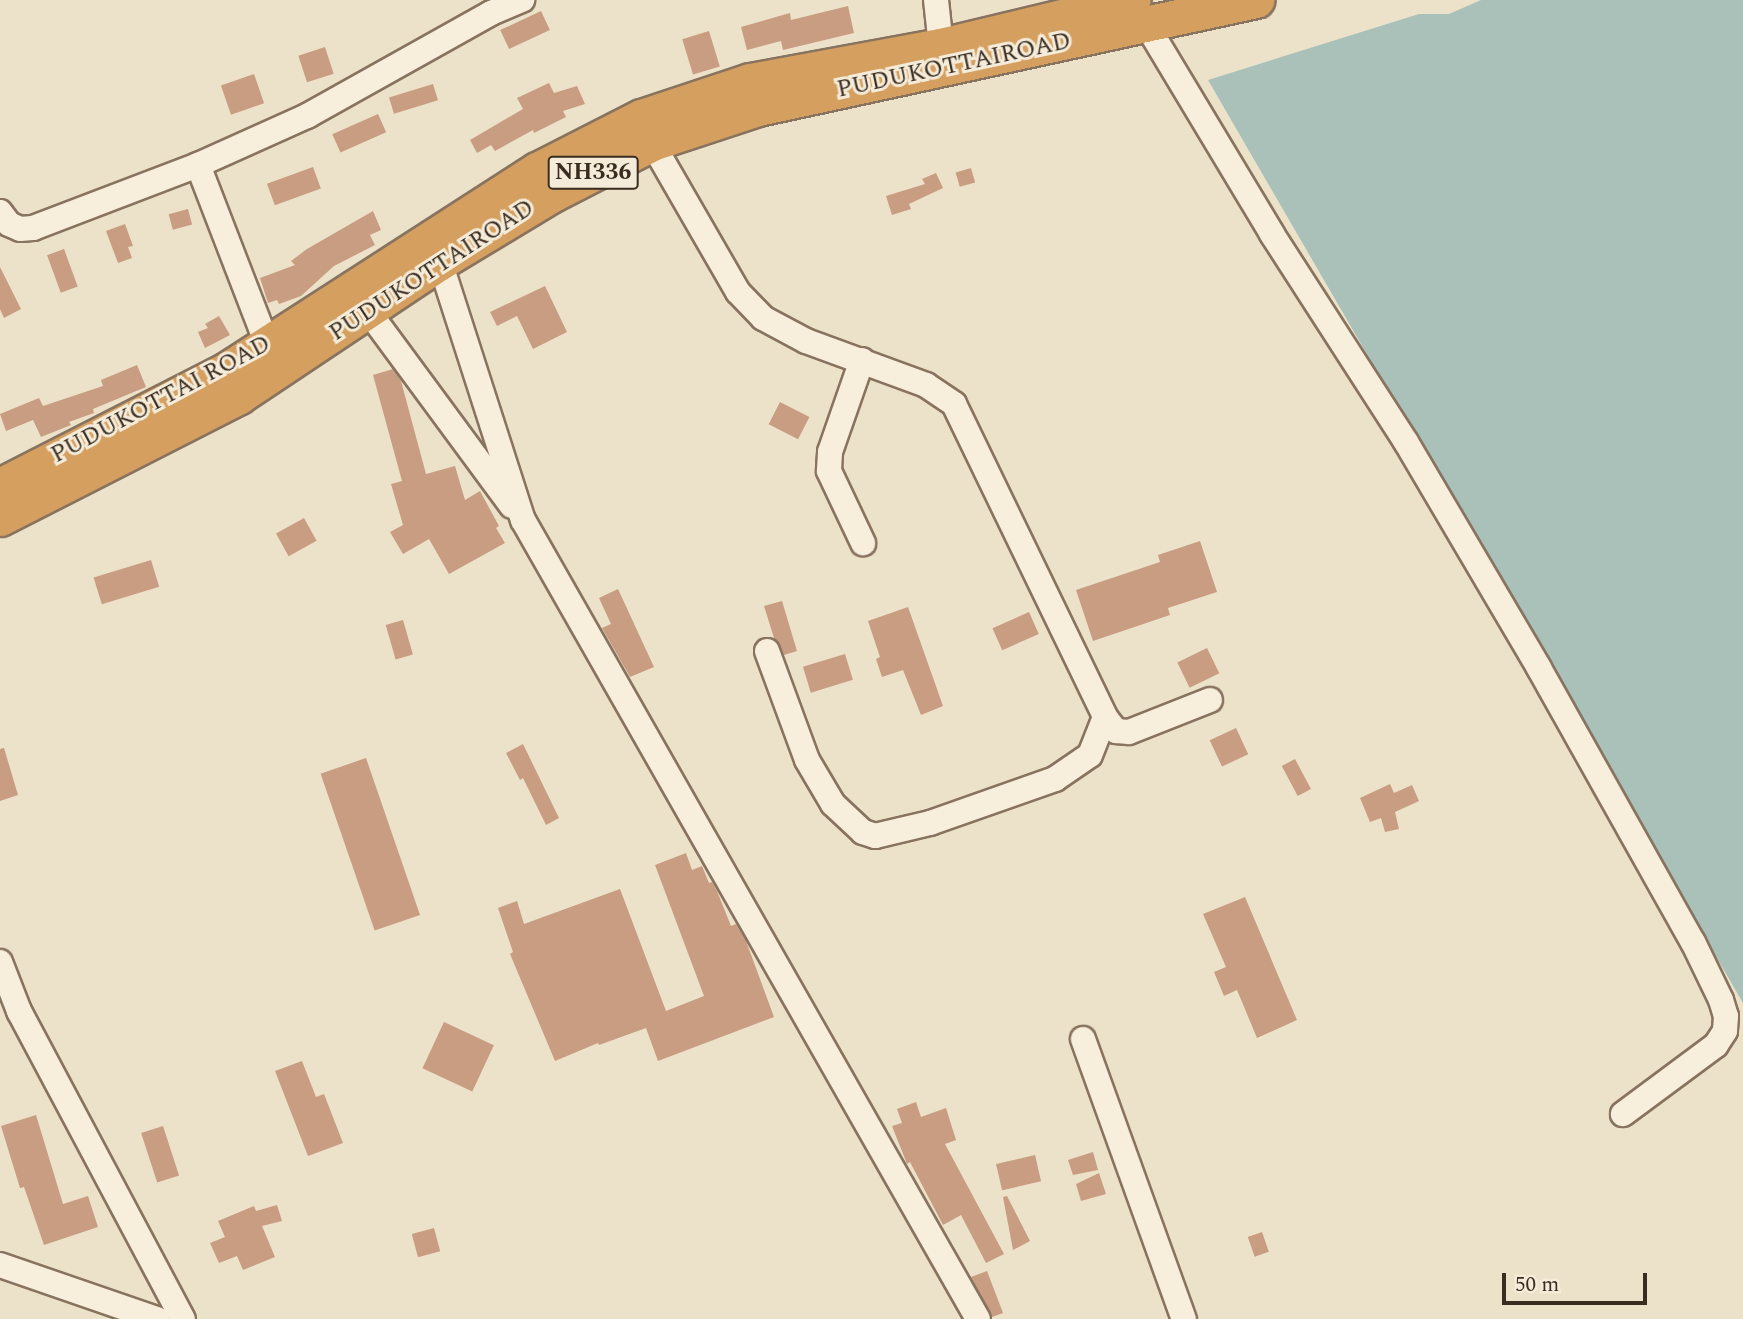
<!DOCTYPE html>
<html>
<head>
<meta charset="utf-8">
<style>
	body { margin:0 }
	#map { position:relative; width:1743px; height:1319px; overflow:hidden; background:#ece1c9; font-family:Spectral,serif }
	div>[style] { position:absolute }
	.water>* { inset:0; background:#a9c1b9 }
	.building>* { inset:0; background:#c89d81; transform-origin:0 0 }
	.roads { filter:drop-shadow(2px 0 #88735f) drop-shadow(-2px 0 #88735f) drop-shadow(0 2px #88735f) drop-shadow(0 -2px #88735f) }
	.minor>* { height:24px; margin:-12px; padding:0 12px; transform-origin:12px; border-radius:12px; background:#f7eedc }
	.highway>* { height:35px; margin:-17.5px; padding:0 17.5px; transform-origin:17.5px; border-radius:17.5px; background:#d59f60 }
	span { translate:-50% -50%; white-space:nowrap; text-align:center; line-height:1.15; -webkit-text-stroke:6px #f4ebd8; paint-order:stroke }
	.shield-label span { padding:2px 5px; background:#f4ebd8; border:2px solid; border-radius:5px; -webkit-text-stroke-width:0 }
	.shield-label { font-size:23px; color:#392c21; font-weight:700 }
	.street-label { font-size:24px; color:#392c21 }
	.scale { position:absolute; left:1502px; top:1273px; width:145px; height:32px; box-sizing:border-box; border:4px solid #392c21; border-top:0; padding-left:9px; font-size:21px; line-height:24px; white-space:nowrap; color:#392c21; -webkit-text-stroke:5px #f4ebd8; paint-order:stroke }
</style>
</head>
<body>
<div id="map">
	<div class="water">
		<i style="clip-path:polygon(1481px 0,1743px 0,1743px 1003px,1208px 80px,1419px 14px,1449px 14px)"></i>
	</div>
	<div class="building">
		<i style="clip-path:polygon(848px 6px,854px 33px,783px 50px,781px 41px,747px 50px,741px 27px,790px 13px,791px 20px)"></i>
		<i style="left:541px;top:11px;width:21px;height:45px;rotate:65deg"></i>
		<i style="left:709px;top:31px;width:37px;height:28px;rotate:73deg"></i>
		<i style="left:325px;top:47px;width:28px;height:28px;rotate:72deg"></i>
		<i style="left:254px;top:74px;width:31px;height:35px;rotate:71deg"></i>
		<i style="clip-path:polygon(549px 83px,554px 93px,577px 86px,585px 104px,563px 111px,566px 117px,534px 133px,533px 130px,495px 151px,491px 145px,477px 153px,470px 140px,523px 109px,517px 98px)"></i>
		<i style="left:433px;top:84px;width:17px;height:46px;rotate:73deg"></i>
		<i style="left:378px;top:114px;width:20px;height:50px;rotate:66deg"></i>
		<i style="left:313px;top:167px;width:23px;height:49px;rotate:70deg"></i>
		<i style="left:971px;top:168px;width:15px;height:16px;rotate:74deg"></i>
		<i style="clip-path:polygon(936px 173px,943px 188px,909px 204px,911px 209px,892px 215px,886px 196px,925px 184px,922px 179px)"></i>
		<i style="left:188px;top:209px;width:16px;height:20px;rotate:75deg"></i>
		<i style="clip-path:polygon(373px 211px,381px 230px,370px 235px,375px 245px,334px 266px,301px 296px,279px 304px,277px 300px,268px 303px,260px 278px,295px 265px,291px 261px,307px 249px)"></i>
		<i style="clip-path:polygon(125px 224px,133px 246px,128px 247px,132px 258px,118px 263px,106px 231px)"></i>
		<i style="left:64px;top:249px;width:40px;height:18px;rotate:70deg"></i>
		<i style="clip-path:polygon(0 267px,21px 309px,4px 318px,0 309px)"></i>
		<i style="clip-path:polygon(545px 286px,567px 332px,533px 349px,517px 316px,497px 326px,490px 312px)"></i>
		<i style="clip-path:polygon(219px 316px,230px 335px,205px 348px,198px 332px,208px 328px,205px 324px)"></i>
		<i style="clip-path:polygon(137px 365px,146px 387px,93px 409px,94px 413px,69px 422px,71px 425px,41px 437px,33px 420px,6px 431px,0 414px,39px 398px,43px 406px,103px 386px,101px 380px)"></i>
		<i style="clip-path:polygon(393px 369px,401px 381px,426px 474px,455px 466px,465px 500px,480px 491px,499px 526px,496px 528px,505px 543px,449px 574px,429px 539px,403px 554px,390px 532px,403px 525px,391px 484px,402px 481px,373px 375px)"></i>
		<i style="left:780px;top:402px;width:33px;height:25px;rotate:27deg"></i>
		<i style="left:304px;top:518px;width:26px;height:32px;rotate:61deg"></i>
		<i style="clip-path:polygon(1200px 541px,1217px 592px,1168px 608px,1170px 615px,1093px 641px,1076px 590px,1160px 562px,1158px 555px)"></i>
		<i style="left:151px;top:560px;width:28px;height:60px;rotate:73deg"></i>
		<i style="clip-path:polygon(618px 589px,654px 667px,630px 677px,602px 628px,611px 624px,599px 598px)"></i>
		<i style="clip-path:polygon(782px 601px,797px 651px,784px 655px,774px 638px,764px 606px)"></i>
		<i style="clip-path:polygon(908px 607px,943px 706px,921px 715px,903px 670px,882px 677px,876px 659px,880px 657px,868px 621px)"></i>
		<i style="left:1029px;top:612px;width:24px;height:40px;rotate:66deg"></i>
		<i style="left:403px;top:620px;width:36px;height:18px;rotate:74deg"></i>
		<i style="left:1207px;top:648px;width:28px;height:33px;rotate:64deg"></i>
		<i style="left:845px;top:654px;width:27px;height:44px;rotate:73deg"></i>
		<i style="left:1236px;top:728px;width:29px;height:29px;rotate:65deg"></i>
		<i style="clip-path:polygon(523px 744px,559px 818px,546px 825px,523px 778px,520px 780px,506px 753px)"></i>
		<i style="clip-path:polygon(4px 748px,18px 795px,0 801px,0 749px)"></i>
		<i style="left:366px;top:758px;width:166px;height:48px;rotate:71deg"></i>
		<i style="left:1295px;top:759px;width:34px;height:15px;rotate:62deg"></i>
		<i style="clip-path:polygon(1390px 784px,1394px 793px,1412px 785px,1419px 801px,1395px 812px,1399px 829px,1385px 832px,1381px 818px,1370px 822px,1360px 798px)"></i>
		<i style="clip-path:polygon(686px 853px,692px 870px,702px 866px,709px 883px,712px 882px,717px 891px,731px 926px,736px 924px,746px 941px,774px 1017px,658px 1061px,646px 1028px,599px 1045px,598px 1043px,555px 1061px,510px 954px,513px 952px,498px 908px,517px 901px,524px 924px,620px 889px,666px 1011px,704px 996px,655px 865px)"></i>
		<i style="clip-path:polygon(1245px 897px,1297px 1020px,1257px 1038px,1237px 990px,1224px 996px,1214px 972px,1226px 967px,1203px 914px)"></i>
		<i style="left:444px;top:1022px;width:55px;height:51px;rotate:25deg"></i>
		<i style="clip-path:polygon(302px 1061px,316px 1097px,324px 1094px,343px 1143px,308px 1156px,275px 1071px)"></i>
		<i style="clip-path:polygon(916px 1102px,921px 1117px,946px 1108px,956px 1140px,945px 1144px,1004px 1254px,986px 1263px,961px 1215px,943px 1225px,910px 1162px,907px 1164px,892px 1126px,902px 1123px,897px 1109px)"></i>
		<i style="clip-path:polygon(36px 1115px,63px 1204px,88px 1196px,98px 1227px,44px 1245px,24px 1187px,20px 1188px,1px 1126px)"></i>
		<i style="left:163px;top:1126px;width:52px;height:23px;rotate:72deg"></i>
		<i style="clip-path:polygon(1093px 1152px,1098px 1170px,1073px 1175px,1068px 1160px)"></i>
		<i style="left:1035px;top:1155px;width:27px;height:40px;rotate:77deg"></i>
		<i style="clip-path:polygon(1099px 1173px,1106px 1194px,1081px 1201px,1076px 1184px)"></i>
		<i style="clip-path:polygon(1007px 1196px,1030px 1241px,1013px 1250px,1003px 1197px)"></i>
		<i style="clip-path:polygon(277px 1205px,282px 1221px,262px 1226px,275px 1257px,243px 1270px,237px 1256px,219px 1263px,210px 1243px,225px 1237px,218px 1221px,254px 1206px,256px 1211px)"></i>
		<i style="left:434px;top:1228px;width:24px;height:23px;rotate:75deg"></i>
		<i style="left:1262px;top:1232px;width:21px;height:15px;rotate:71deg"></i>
		<i style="clip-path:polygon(987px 1271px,1003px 1313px,992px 1317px,971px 1277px)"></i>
	</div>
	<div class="roads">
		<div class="minor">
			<i style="left:936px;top:0;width:46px;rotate:83.8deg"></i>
			<i style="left:941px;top:46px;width:16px;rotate:68deg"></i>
			<i style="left:1146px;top:24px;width:245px;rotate:59deg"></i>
			<i style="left:1272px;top:234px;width:247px;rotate:57.2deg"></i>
			<i style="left:1406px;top:442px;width:262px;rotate:59.5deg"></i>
			<i style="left:1539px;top:668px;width:314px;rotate:60.7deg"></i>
			<i style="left:1693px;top:942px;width:64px;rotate:64.2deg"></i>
			<i style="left:1721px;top:1000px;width:17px;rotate:73deg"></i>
			<i style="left:1726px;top:1016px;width:15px;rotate:94deg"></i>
			<i style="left:1725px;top:1031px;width:17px;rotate:123deg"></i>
			<i style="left:1716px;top:1045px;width:116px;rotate:143.4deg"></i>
			<i style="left:652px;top:143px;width:172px;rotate:60deg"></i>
			<i style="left:738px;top:292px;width:36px;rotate:46deg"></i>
			<i style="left:763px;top:318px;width:49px;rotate:28.1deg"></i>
			<i style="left:806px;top:341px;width:128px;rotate:20.1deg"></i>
			<i style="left:926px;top:385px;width:34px;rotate:34deg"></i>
			<i style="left:954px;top:404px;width:348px;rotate:64.2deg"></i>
			<i style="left:1105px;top:717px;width:18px;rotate:52deg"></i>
			<i style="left:1116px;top:731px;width:13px;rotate:4deg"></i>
			<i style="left:1129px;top:732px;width:87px;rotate:-21.6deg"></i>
			<i style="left:198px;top:165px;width:192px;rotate:68.9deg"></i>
			<i style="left:0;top:212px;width:15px;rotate:53deg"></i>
			<i style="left:9px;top:224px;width:12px;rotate:24deg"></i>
			<i style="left:20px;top:229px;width:13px;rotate:-4deg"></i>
			<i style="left:33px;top:228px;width:177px;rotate:-20.9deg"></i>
			<i style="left:198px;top:165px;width:120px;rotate:-24.2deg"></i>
			<i style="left:307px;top:116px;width:211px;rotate:-29.2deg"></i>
			<i style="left:491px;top:13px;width:34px;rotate:-23deg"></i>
			<i style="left:440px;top:262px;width:271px;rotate:72.2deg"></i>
			<i style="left:523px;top:520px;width:919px;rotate:60.34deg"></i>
			<i style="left:368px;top:311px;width:242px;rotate:53.6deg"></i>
			<i style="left:862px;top:360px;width:97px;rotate:109.2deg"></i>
			<i style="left:830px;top:452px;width:19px;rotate:93deg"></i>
			<i style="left:829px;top:471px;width:80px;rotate:64.7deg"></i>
			<i style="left:767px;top:651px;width:116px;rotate:69.8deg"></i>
			<i style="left:807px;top:760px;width:51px;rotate:59.4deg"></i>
			<i style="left:833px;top:804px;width:41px;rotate:43deg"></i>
			<i style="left:863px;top:832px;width:13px;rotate:18deg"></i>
			<i style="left:875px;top:836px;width:57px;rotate:-13.3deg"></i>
			<i style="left:930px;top:823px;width:133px;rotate:-19.4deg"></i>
			<i style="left:1055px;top:779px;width:42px;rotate:-34.4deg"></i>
			<i style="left:1090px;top:755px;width:41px;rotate:-68.5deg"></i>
			<i style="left:0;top:962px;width:53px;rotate:68.8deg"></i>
			<i style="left:19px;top:1011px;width:349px;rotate:62deg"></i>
			<i style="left:1083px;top:1039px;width:298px;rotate:70.2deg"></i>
			<i style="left:0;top:1265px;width:166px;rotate:19deg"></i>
		</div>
		<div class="highway">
			<i style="left:0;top:486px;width:253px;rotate:-27.1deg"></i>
			<i style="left:225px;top:371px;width:371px;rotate:-32.8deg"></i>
			<i style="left:537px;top:170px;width:117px;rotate:-27deg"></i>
			<i style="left:641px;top:117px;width:115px;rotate:-18.3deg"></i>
			<i style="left:750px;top:81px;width:194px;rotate:-10.4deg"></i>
			<i style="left:941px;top:46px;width:197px;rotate:-13.5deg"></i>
			<i style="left:0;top:518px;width:268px;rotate:-27deg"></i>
			<i style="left:239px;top:396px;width:242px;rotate:-33.7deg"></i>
			<i style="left:440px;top:262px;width:130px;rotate:-31.1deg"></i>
			<i style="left:551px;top:195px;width:114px;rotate:-27.2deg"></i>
			<i style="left:652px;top:143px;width:112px;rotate:-18.3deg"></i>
			<i style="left:758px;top:108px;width:510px;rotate:-12.24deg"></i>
		</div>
	</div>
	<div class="shield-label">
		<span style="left:593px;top:173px">NH336</span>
	</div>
	<div class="street-label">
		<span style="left:954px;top:66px;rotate:-12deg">PUDUKOTTAIROAD</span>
		<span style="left:432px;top:271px;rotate:-33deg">PUDUKOTTAIROAD</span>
		<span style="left:161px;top:400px;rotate:-28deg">PUDUKOTTAI ROAD</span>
	</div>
	<div class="scale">50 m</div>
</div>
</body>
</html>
